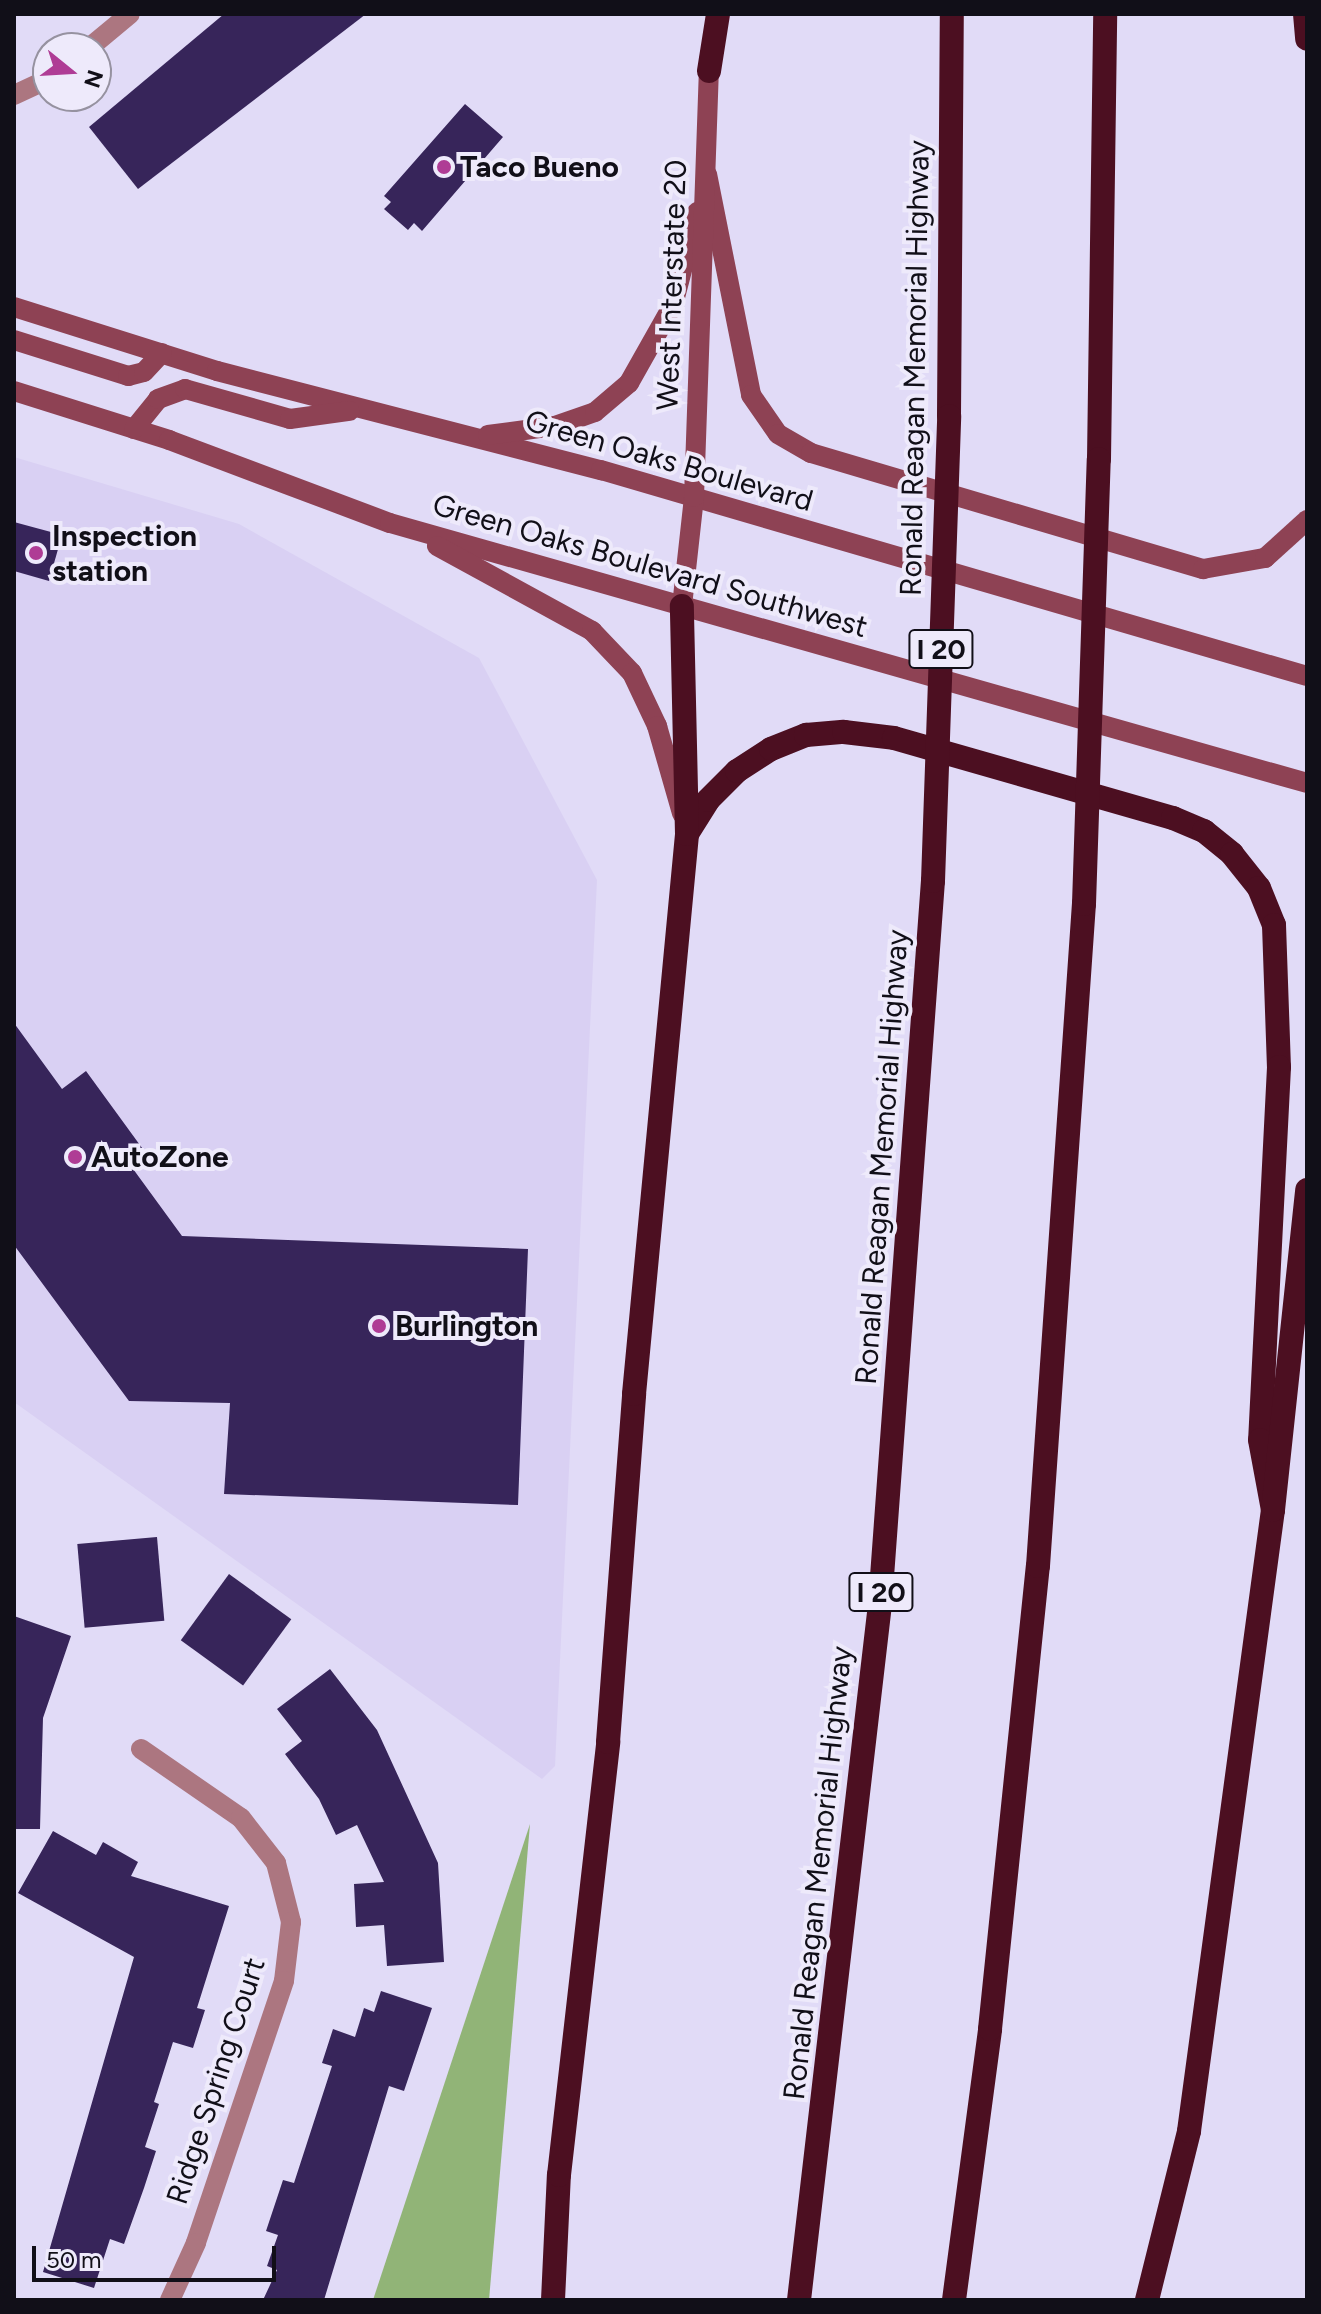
<!DOCTYPE html>
<html>
<head>
<meta charset="utf-8">
<style>
	body { margin:0 }
	#map { position:relative; width:1321px; height:2314px; overflow:hidden; background:#e1dbf7; font-family:Figtree,sans-serif }
	div>[style] { position:absolute }
	.built>* { inset:0; background:#d9d0f3 }
	.forest>* { inset:0; background:#91b477 }
	.building>* { inset:0; background:#37255a; transform-origin:0 0 }
	.street>* { height:20px; margin:-10px; padding:0 10px; transform-origin:10px; border-radius:10px; background:#ac7680 }
	.secondary>* { height:20px; margin:-10px; padding:0 10px; transform-origin:10px; border-radius:10px; background:#8e4254 }
	.highway>* { height:24px; margin:-12px; padding:0 12px; transform-origin:12px; border-radius:12px; background:#4c0f21 }
	.highway-bridge>* { height:24px; margin:-12px; padding:0 12px; transform-origin:12px; border-radius:12px; background:#4c0f21 }
	.dots>* { width:22px; height:22px; translate:-50% -50%; box-sizing:border-box; border:4px solid #eeeafb; border-radius:50% }
	span { translate:-50% -50%; white-space:nowrap; text-align:center; line-height:1.15; -webkit-text-stroke:8px #eeeafb; paint-order:stroke }
	.shield-label span { padding:2px 6px; background:#eeeafb; border:2px solid; border-radius:6px; -webkit-text-stroke-width:0 }
	.shield-label { font-size:28px; color:#110f18; font-weight:700 }
	.poi-label { font-size:30px; color:#110f18; font-weight:700 }
	.left { translate:0 -50%; text-align:left }
	.street-label { font-size:30px; color:#110f18 }
	.frame { position:absolute; inset:0; border:16px solid #110f18; pointer-events:none }
	.north { position:absolute; left:32px; top:32px; width:80px; height:80px; box-sizing:border-box; background:#eeeafb; border:2px solid #9692a0; border-radius:50%; rotate:108deg; font-size:22px; font-weight:700; line-height:32px; text-align:center; color:#110f18 }
	.north::after { content:''; display:block; margin:auto; width:28px; height:36px; background:#af3c95; clip-path:polygon(50% 0,100% 100%,50% 72%,0 100%) }
	.scale { position:absolute; left:32px; top:2246px; width:244px; height:36px; box-sizing:border-box; border:4px solid #110f18; border-top:0; padding-left:10px; font-size:24px; line-height:28px; white-space:nowrap; color:#110f18; -webkit-text-stroke:6px #eeeafb; paint-order:stroke }
</style>
</head>
<body>
<div id="map">
	<div class="built">
		<i style="clip-path:polygon(14px 457px,239px 524px,479px 658px,597px 880px,555px 1766px,542px 1779px,14px 1402px)"></i>
	</div>
	<div class="forest">
		<i style="clip-path:polygon(530px 1824px,489px 2300px,373px 2300px)"></i>
	</div>
	<div class="building">
		<i style="clip-path:polygon(224px 14px,366px 14px,138px 189px,89px 127px)"></i>
		<i style="clip-path:polygon(465px 104px,503px 137px,422px 231px,414px 223px,408px 230px,384px 209px,391px 202px,384px 196px)"></i>
		<i style="clip-path:polygon(14px 522px,62px 535px,49px 581px,14px 571px)"></i>
		<i style="clip-path:polygon(14px 1023px,62px 1089px,86px 1071px,145px 1152px,128px 1162px,182px 1236px,528px 1249px,518px 1505px,224px 1494px,230px 1403px,129px 1401px,14px 1245px)"></i>
		<i style="left:157px;top:1537px;width:84px;height:80px;rotate:85deg"></i>
		<i style="left:229px;top:1574px;width:77px;height:82px;rotate:36deg"></i>
		<i style="clip-path:polygon(14px 1616px,71px 1636px,43px 1718px,40px 1829px,14px 1829px)"></i>
		<i style="clip-path:polygon(330px 1669px,377px 1730px,438px 1863px,444px 1962px,387px 1966px,384px 1925px,356px 1927px,354px 1884px,384px 1882px,357px 1825px,336px 1835px,319px 1799px,285px 1754px,302px 1741px,277px 1709px)"></i>
		<i style="clip-path:polygon(53px 1831px,96px 1855px,103px 1842px,138px 1862px,131px 1876px,229px 1906px,197px 2008px,205px 2010px,193px 2048px,173px 2042px,154px 2102px,159px 2104px,145px 2147px,156px 2151px,144px 2188px,124px 2244px,110px 2239px,94px 2288px,43px 2272px,134px 1957px,18px 1893px)"></i>
		<i style="clip-path:polygon(381px 1991px,432px 2008px,404px 2091px,389px 2086px,324px 2300px,263px 2300px,277px 2270px,267px 2266px,278px 2235px,266px 2231px,283px 2180px,294px 2183px,332px 2066px,322px 2063px,333px 2029px,355px 2037px,364px 2008px,374px 2012px)"></i>
	</div>
	<div class="street">
		<i style="left:89px;top:48px;width:53px;rotate:-39.7deg"></i>
		<i style="left:14px;top:95px;width:38px;rotate:-25deg"></i>
		<i style="left:141px;top:1749px;width:121px;rotate:34.6deg"></i>
		<i style="left:241px;top:1818px;width:57px;rotate:52.1deg"></i>
		<i style="left:276px;top:1863px;width:61px;rotate:75.7deg"></i>
		<i style="left:291px;top:1922px;width:59px;rotate:96.8deg"></i>
		<i style="left:284px;top:1981px;width:276px;rotate:108.6deg"></i>
		<i style="left:196px;top:2243px;width:63px;rotate:114.5deg"></i>
	</div>
	<div class="secondary">
		<i style="left:707px;top:174px;width:225px;rotate:78.7deg"></i>
		<i style="left:751px;top:395px;width:47px;rotate:55.3deg"></i>
		<i style="left:778px;top:434px;width:38px;rotate:30deg"></i>
		<i style="left:811px;top:453px;width:409px;rotate:16.5deg"></i>
		<i style="left:1203px;top:569px;width:63px;rotate:-10.1deg"></i>
		<i style="left:1265px;top:558px;width:57px;rotate:-42.1deg"></i>
		<i style="left:14px;top:307px;width:213px;rotate:17.5deg"></i>
		<i style="left:217px;top:371px;width:397px;rotate:14.5deg"></i>
		<i style="left:601px;top:470px;width:735px;rotate:16.27deg"></i>
		<i style="left:14px;top:340px;width:120px;rotate:17.5deg"></i>
		<i style="left:128px;top:376px;width:16px;rotate:-14deg"></i>
		<i style="left:144px;top:372px;width:26px;rotate:-47deg"></i>
		<i style="left:14px;top:391px;width:163px;rotate:17.5deg"></i>
		<i style="left:169px;top:440px;width:236px;rotate:20.6deg"></i>
		<i style="left:390px;top:523px;width:953px;rotate:15.83deg"></i>
		<i style="left:134px;top:429px;width:38px;rotate:-51deg"></i>
		<i style="left:158px;top:399px;width:29px;rotate:-20deg"></i>
		<i style="left:185px;top:389px;width:109px;rotate:15.9deg"></i>
		<i style="left:290px;top:419px;width:60px;rotate:-7.7deg"></i>
		<i style="left:488px;top:435px;width:68px;rotate:-7.7deg"></i>
		<i style="left:555px;top:426px;width:42px;rotate:-19.3deg"></i>
		<i style="left:595px;top:412px;width:45px;rotate:-40.5deg"></i>
		<i style="left:629px;top:383px;width:90px;rotate:-60.6deg"></i>
		<i style="left:673px;top:305px;width:96px;rotate:-75.5deg"></i>
		<i style="left:437px;top:546px;width:177px;rotate:28.7deg"></i>
		<i style="left:592px;top:631px;width:58px;rotate:46.4deg"></i>
		<i style="left:632px;top:673px;width:59px;rotate:64.7deg"></i>
		<i style="left:657px;top:726px;width:91px;rotate:74deg"></i>
		<i style="left:682px;top:606px;width:110px;rotate:-83.7deg"></i>
		<i style="left:694px;top:497px;width:439px;rotate:-88deg"></i>
	</div>
	<div class="highway">
		<i style="left:1305px;top:14px;width:25px;rotate:85deg"></i>
		<i style="left:709px;top:71px;width:58px;rotate:-81deg"></i>
		<i style="left:949px;top:416px;width:402px;rotate:-89.6deg"></i>
		<i style="left:1099px;top:459px;width:445px;rotate:-89.2deg"></i>
		<i style="left:687px;top:834px;width:40px;rotate:-58deg"></i>
		<i style="left:708px;top:800px;width:41px;rotate:-45deg"></i>
		<i style="left:737px;top:771px;width:40px;rotate:-32.9deg"></i>
		<i style="left:771px;top:749px;width:38px;rotate:-22deg"></i>
		<i style="left:806px;top:735px;width:38px;rotate:-5deg"></i>
		<i style="left:844px;top:732px;width:50px;rotate:6.8deg"></i>
		<i style="left:894px;top:738px;width:290px;rotate:16deg"></i>
		<i style="left:1173px;top:818px;width:34px;rotate:23deg"></i>
		<i style="left:1204px;top:831px;width:36px;rotate:39deg"></i>
		<i style="left:1232px;top:854px;width:43px;rotate:51.5deg"></i>
		<i style="left:1259px;top:888px;width:40px;rotate:68deg"></i>
		<i style="left:1274px;top:925px;width:142px;rotate:88deg"></i>
		<i style="left:1279px;top:1067px;width:373px;rotate:92.9deg"></i>
		<i style="left:1260px;top:1440px;width:71px;rotate:79.5deg"></i>
		<i style="left:553px;top:2300px;width:125px;rotate:-87.3deg"></i>
		<i style="left:559px;top:2175px;width:436px;rotate:-83.5deg"></i>
		<i style="left:608px;top:1742px;width:349px;rotate:-85.7deg"></i>
		<i style="left:634px;top:1394px;width:563px;rotate:-84.59deg"></i>
		<i style="left:687px;top:834px;width:228px;rotate:-91.3deg"></i>
		<i style="left:799px;top:2300px;width:701px;rotate:-83.36deg"></i>
		<i style="left:880px;top:1604px;width:725px;rotate:-85.81deg"></i>
		<i style="left:954px;top:2300px;width:273px;rotate:-82.4deg"></i>
		<i style="left:990px;top:2029px;width:465px;rotate:-84.1deg"></i>
		<i style="left:1038px;top:1566px;width:664px;rotate:-86.03deg"></i>
		<i style="left:1147px;top:2300px;width:174px;rotate:-76deg"></i>
		<i style="left:1189px;top:2131px;width:627px;rotate:-82.3deg"></i>
		<i style="left:1273px;top:1510px;width:322px;rotate:-83.9deg"></i>
	</div>
	<div class="highway-bridge">
		<i style="left:933px;top:881px;width:465px;rotate:-88deg"></i>
		<i style="left:1084px;top:904px;width:445px;rotate:-88.1deg"></i>
	</div>
	<div class="dots">
		<i style="left:444px;top:167px;background:#af3c95"></i>
		<i style="left:36px;top:553px;background:#af3c95"></i>
		<i style="left:75px;top:1157px;background:#af3c95"></i>
		<i style="left:379px;top:1326px;background:#af3c95"></i>
	</div>
	<div class="shield-label">
		<span style="left:941px;top:649px">I 20</span>
		<span style="left:881px;top:1592px">I 20</span>
	</div>
	<div class="poi-label">
		<span class="left" style="left:460px;top:167px">Taco Bueno</span>
		<span class="left" style="left:52px;top:553px">Inspection<br>station</span>
		<span class="left" style="left:91px;top:1157px">AutoZone</span>
		<span class="left" style="left:395px;top:1326px">Burlington</span>
	</div>
	<div class="street-label">
		<span style="left:672px;top:285px;rotate:-88deg">West Interstate 20</span>
		<span style="left:915px;top:368px;rotate:-89deg">Ronald Reagan Memorial Highway</span>
		<span style="left:669px;top:461px;rotate:16deg">Green Oaks Boulevard</span>
		<span style="left:650px;top:566px;rotate:16deg">Green Oaks Boulevard Southwest</span>
		<span style="left:882px;top:1157px;rotate:-86deg">Ronald Reagan Memorial Highway</span>
		<span style="left:818px;top:1873px;rotate:-84deg">Ronald Reagan Memorial Highway</span>
		<span style="left:216px;top:2081px;rotate:-72deg">Ridge Spring Court</span>
	</div>
	<div class="frame"></div>
	<div class="north">N</div>
	<div class="scale">50 m</div>
</div>
</body>
</html>
